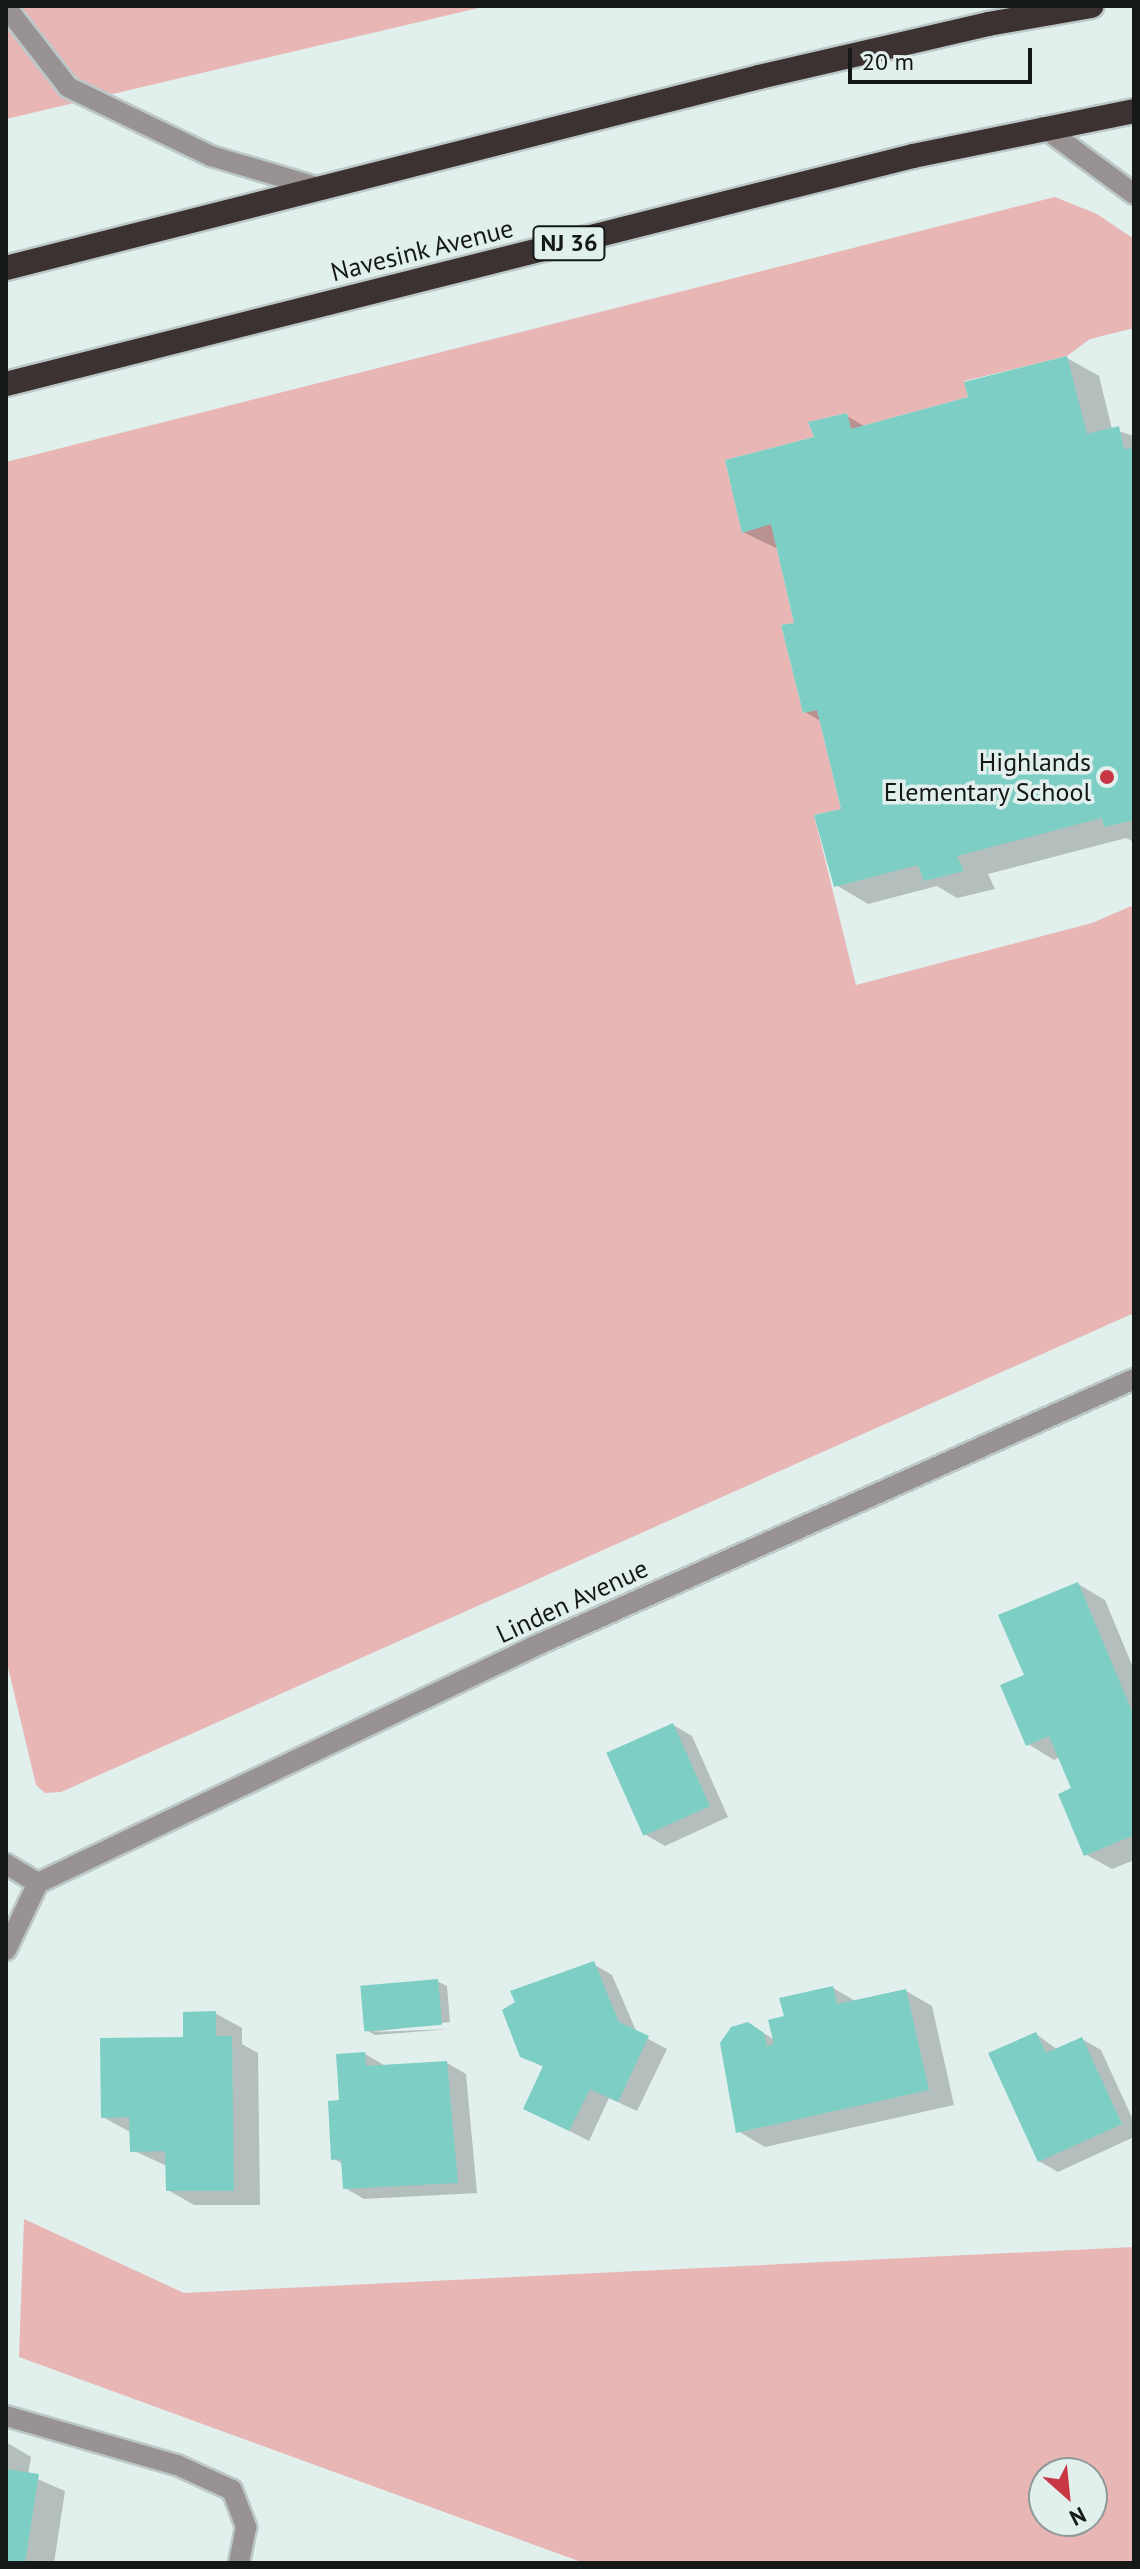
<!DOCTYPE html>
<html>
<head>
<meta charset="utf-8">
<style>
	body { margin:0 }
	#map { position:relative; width:1140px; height:2569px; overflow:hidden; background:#e1efed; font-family:"PT Sans",sans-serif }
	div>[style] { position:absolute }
	.green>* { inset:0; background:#e8b6b5 }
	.shadow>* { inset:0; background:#0003 }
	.building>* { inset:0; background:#7dcfc5; transform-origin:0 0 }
	.roads { filter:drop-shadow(2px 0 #bcc8c7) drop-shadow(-2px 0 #bcc8c7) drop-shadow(0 2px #bcc8c7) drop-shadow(0 -2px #bcc8c7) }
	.minor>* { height:20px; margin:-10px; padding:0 10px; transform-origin:10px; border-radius:10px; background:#989292 }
	.highway>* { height:24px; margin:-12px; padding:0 12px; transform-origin:12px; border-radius:12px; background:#3c3231 }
	.dots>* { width:22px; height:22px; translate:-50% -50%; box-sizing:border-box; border:4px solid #e1efed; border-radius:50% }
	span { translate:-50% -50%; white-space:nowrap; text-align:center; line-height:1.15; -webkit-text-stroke:7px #e1efed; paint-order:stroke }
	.shield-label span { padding:2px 6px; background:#e1efed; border:2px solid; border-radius:6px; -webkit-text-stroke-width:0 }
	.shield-label { font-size:24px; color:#141918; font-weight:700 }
	.street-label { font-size:26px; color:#141918 }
	.poi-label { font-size:26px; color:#141918 }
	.right { translate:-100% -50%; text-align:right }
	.frame { position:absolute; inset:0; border:8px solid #141918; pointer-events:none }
	.north { position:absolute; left:1028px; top:2457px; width:80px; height:80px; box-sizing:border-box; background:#e1efed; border:2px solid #8f9998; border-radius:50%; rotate:153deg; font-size:22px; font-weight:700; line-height:32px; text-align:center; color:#141918 }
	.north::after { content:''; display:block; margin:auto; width:28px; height:36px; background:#c83844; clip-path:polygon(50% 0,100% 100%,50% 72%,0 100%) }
	.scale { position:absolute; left:848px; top:48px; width:184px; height:36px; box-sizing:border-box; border:4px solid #141918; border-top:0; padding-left:10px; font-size:24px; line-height:28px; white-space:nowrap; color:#141918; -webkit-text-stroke:6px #e1efed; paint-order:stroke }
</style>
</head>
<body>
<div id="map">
	<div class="green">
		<i style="clip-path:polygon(6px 6px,487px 6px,6px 119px)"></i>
		<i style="clip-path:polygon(1055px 197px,1097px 214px,1134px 239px,1134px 328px,1090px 339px,1067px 356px,964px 381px,968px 397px,851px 429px,847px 413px,808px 422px,814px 437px,725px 460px,742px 532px,771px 524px,794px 623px,781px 625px,803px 713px,817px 710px,841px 809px,814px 815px,856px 985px,1092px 923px,1134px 905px,1134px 1313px,61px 1792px,45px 1793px,36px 1785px,6px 1659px,6px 462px)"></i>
		<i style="clip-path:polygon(evenodd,24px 2219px,184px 2293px,1134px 2247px,1134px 2563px,584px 2563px,19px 2357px,24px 2219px,1044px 2473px,1092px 2473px,1092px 2521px,1044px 2521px,1044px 2473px)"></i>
	</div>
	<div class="shadow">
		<i style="clip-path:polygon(1067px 358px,1099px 376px,1112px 429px,1134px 436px,1134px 842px,1126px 838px,988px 874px,995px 889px,957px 898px,937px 886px,868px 904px,836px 885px,844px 811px,822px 722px,805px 712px,796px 624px,778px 549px,743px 532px,816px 439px,847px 416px,866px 427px,971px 398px)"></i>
		<i style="clip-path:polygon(1078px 1584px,1105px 1600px,1134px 1670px,1134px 1860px,1112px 1869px,1085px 1854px,1073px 1790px,1060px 1757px,1054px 1760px,1028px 1744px,1026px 1676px)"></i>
		<i style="clip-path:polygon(673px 1725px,692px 1736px,728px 1817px,665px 1846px,646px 1835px)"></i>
		<i style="clip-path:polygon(593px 1964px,612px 1975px,637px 2033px,667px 2049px,637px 2111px,609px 2098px,589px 2141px,525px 2108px,545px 2068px,521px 2055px)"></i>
		<i style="clip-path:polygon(437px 1981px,447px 1986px,450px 2022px,372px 2032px,451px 2029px,375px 2035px,366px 2030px)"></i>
		<i style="clip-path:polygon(833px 1988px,857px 2002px,906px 1991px,932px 2006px,954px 2105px,765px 2147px,738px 2131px,722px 2044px,748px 2024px,775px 2040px)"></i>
		<i style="clip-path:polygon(215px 2013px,242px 2028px,242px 2044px,258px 2053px,260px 2205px,194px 2205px,168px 2190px,167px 2166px,132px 2150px,130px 2132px,103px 2117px)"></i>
		<i style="clip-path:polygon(1036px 2034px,1058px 2050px,1082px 2039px,1101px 2050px,1134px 2122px,1134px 2137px,1058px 2172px,1039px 2161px)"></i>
		<i style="clip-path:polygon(365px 2054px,384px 2065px,447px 2063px,466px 2074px,477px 2193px,364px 2199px,345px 2188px,344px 2165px,333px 2158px,341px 2102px)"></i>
		<i style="clip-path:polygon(6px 2442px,31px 2457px,28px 2475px,65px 2491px,54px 2563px,6px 2563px)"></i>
	</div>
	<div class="building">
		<i style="clip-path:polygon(1067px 356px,1087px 434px,1119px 426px,1124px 449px,1134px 448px,1134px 820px,1104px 827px,1102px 818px,957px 856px,964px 871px,924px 881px,918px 865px,834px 887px,814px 815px,841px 809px,817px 710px,803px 713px,781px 625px,794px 623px,771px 524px,742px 533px,725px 460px,814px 437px,808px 422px,847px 413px,851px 429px,968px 397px,964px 382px)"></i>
		<i style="clip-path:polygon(1078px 1582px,1134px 1716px,1134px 1835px,1084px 1856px,1058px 1794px,1071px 1788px,1049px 1736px,1026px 1746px,1000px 1685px,1024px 1675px,998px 1615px)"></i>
		<i style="left:673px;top:1723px;width:91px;height:73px;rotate:66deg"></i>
		<i style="clip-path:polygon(594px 1961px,619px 2022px,649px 2036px,618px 2102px,590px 2089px,569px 2131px,523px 2109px,543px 2066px,520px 2057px,502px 2010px,515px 2002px,510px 1991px)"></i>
		<i style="left:438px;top:1979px;width:46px;height:78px;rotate:85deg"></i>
		<i style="clip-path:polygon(833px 1986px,837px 2004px,906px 1989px,929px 2090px,736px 2133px,720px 2043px,731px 2027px,748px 2022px,764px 2033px,767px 2046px,774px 2044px,768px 2020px,784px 2016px,779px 1998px)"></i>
		<i style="clip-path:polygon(216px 2011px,216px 2036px,232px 2036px,234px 2191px,166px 2191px,165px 2151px,130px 2152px,129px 2117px,101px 2118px,100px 2038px,183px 2037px,183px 2012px)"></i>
		<i style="clip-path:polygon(1036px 2032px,1046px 2053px,1082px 2037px,1122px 2124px,1038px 2162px,988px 2053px)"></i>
		<i style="clip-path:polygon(365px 2052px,366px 2066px,447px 2061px,458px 2183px,343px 2189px,341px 2159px,331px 2160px,328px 2101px,339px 2100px,336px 2054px)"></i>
		<i style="clip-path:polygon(6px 2469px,39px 2474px,25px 2563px,6px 2563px)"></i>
	</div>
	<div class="roads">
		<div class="minor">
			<i style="left:6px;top:7px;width:101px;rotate:52.2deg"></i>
			<i style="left:68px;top:87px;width:159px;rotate:25.8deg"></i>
			<i style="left:211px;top:156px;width:117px;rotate:16.4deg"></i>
			<i style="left:1043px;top:127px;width:113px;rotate:36.4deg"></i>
			<i style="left:6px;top:1864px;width:37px;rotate:31deg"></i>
			<i style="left:38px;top:1883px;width:551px;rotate:-25.49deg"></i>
			<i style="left:535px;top:1646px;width:656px;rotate:-24.02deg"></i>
			<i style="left:6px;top:1950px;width:74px;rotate:-64.5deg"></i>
			<i style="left:6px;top:2416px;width:178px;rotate:16deg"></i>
			<i style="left:177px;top:2465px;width:60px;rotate:24.4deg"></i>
			<i style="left:232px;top:2490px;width:40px;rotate:69deg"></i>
			<i style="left:246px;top:2527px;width:37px;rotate:101deg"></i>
		</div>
		<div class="highway">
			<i style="left:6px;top:268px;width:777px;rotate:-14.23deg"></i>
			<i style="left:759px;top:77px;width:235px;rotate:-13deg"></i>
			<i style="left:988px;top:24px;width:105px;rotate:-9.9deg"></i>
			<i style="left:6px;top:384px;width:935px;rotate:-14.11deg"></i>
			<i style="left:913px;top:156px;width:226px;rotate:-11.5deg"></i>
		</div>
	</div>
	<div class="dots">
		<i style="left:1107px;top:777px;background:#c83844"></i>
	</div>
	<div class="shield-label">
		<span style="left:569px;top:243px">NJ 36</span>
	</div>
	<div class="street-label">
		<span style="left:422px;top:250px;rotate:-14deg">Navesink Avenue</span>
		<span style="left:572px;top:1601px;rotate:-25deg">Linden Avenue</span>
	</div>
	<div class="poi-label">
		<span class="right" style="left:1091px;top:777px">Highlands<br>Elementary School</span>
	</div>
	<div class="frame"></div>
	<div class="north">N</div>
	<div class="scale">20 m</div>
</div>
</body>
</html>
